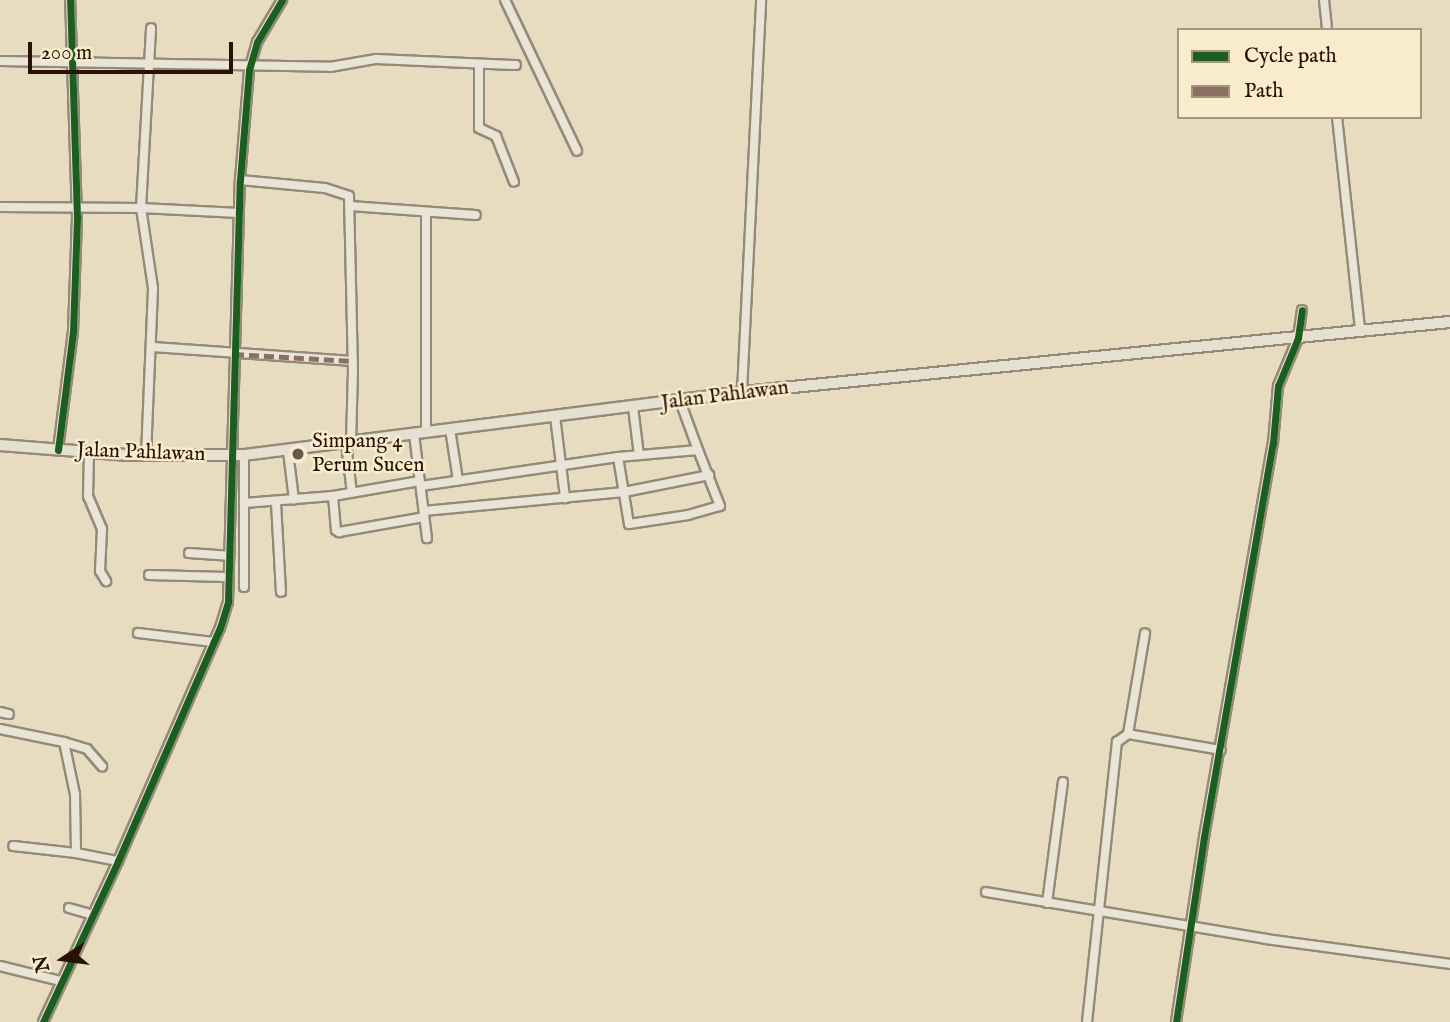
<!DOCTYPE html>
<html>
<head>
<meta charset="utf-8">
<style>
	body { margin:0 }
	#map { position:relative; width:1450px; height:1022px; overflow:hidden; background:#e7dcc0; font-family:"IM FELL English",serif }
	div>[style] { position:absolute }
	.roads { filter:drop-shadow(2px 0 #938a79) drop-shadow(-2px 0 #938a79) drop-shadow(0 2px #938a79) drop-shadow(0 -2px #938a79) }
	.minor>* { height:8px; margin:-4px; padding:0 4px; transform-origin:4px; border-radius:4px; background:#eae4d7 }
	.major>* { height:10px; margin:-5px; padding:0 5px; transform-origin:5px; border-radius:5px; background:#e6e0d0 }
	.quiet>* { height:5px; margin-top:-2.5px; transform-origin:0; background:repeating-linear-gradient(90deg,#8d6e63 0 10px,transparent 0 15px) }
	.cycleway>* { height:7px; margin:-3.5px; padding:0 3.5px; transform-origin:3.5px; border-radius:3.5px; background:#1b5e20 }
	.dots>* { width:19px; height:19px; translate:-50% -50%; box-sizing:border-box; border:4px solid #f9eccc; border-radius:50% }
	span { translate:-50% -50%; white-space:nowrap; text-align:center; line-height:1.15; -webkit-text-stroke:5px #f9eccc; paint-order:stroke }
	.street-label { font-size:21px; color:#281206 }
	.poi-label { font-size:21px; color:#281206 }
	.left { translate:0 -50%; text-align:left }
	.legend { position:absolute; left:1177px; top:28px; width:245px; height:91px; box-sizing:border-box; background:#f9eccc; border:2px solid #a5957d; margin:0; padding:9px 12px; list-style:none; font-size:21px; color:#281206 }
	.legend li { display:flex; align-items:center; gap:14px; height:35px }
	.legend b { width:35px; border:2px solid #a5957d }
	.north { position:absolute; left:28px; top:924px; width:70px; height:70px; -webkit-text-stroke:5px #f9eccc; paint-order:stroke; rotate:257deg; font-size:19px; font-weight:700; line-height:28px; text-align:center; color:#281206 }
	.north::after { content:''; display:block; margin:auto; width:24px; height:32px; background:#281206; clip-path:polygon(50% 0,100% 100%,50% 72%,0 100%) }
	.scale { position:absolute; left:28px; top:42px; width:205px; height:32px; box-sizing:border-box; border:4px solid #281206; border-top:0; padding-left:9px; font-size:21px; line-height:24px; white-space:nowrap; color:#281206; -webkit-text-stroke:5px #f9eccc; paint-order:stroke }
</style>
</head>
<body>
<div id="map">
	<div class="roads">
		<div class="minor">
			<i style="left:505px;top:0;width:167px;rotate:64.5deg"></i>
			<i style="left:1324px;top:0;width:30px;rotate:84deg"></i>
			<i style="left:0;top:61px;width:330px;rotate:1deg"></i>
			<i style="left:330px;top:67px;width:47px;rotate:-9.9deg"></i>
			<i style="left:376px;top:59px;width:140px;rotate:2.5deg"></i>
			<i style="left:479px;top:64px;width:64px;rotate:90deg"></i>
			<i style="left:479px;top:128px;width:19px;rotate:25deg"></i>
			<i style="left:496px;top:136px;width:49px;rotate:68.6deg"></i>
			<i style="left:1337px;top:117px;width:214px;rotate:83.8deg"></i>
			<i style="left:240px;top:180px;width:85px;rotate:5.4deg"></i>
			<i style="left:325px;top:188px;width:25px;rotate:18deg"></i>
			<i style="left:349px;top:196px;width:174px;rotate:88.7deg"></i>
			<i style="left:353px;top:370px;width:72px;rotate:91.6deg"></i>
			<i style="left:350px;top:206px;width:126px;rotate:4.1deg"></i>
			<i style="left:0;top:207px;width:141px;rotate:0.4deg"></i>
			<i style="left:141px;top:208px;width:98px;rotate:2.9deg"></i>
			<i style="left:153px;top:347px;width:200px;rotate:4deg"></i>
			<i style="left:742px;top:392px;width:392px;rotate:-87.2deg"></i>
			<i style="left:633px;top:407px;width:48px;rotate:82.9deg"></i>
			<i style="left:555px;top:416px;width:83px;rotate:83deg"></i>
			<i style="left:450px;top:429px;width:52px;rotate:81.1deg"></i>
			<i style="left:426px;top:432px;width:220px;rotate:-90deg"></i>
			<i style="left:414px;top:434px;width:105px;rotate:82.9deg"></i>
			<i style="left:346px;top:443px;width:50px;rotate:83.2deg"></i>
			<i style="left:58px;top:450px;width:119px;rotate:-82.8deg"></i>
			<i style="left:73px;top:332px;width:114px;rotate:-88deg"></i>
			<i style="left:77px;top:218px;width:218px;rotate:-91.8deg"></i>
			<i style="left:288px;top:451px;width:49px;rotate:83deg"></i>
			<i style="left:89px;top:453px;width:43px;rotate:91.3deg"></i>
			<i style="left:88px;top:496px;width:36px;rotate:67deg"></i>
			<i style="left:102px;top:529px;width:42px;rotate:92.7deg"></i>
			<i style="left:100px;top:571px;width:12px;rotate:59deg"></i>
			<i style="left:146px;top:456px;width:168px;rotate:-87.6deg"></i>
			<i style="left:153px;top:288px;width:81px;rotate:-98.5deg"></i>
			<i style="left:141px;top:208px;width:180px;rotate:-86.8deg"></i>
			<i style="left:618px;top:457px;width:68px;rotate:80.7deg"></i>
			<i style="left:629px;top:524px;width:60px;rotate:-8.7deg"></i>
			<i style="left:688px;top:515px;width:33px;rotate:-16deg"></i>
			<i style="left:720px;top:506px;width:60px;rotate:-111.4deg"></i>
			<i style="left:421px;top:486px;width:199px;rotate:-8.4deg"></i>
			<i style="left:618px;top:457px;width:80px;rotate:-5deg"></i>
			<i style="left:698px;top:450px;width:52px;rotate:-110.2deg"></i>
			<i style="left:333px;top:496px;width:34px;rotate:85deg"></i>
			<i style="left:336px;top:530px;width:4px;rotate:34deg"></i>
			<i style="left:339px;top:532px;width:86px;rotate:-10deg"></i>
			<i style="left:244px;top:503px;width:89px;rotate:-4.5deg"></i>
			<i style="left:333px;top:496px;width:88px;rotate:-9.8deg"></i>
			<i style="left:276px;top:503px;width:89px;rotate:86.8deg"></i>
			<i style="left:424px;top:511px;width:201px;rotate:-5.4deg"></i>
			<i style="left:624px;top:492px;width:87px;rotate:-11.3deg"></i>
			<i style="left:189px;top:553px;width:39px;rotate:4deg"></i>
			<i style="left:149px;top:575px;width:77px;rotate:1.5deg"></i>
			<i style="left:244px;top:587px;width:132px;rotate:-90deg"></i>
			<i style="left:138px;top:633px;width:76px;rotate:6.8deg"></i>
			<i style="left:0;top:712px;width:9px;rotate:13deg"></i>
			<i style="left:0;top:729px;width:65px;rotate:11.5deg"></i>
			<i style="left:64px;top:742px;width:53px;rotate:78.1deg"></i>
			<i style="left:75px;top:794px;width:59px;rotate:89deg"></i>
			<i style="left:76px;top:853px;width:63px;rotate:-173.7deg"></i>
			<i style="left:1128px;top:734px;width:102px;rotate:-80.4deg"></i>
			<i style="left:64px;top:742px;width:24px;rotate:17deg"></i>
			<i style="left:87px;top:749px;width:23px;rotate:49deg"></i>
			<i style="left:76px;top:853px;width:43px;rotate:10.8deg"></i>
			<i style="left:986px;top:892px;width:284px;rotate:9.5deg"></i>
			<i style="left:1266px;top:939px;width:186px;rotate:7.7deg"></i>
			<i style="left:1047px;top:903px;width:122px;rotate:-82.5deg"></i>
			<i style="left:69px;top:908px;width:25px;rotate:16deg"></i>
			<i style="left:0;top:966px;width:63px;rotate:13.8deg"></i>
			<i style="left:43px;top:1022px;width:178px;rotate:-65deg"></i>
			<i style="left:118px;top:861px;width:254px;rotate:-66.4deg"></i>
			<i style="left:220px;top:628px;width:27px;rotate:-73deg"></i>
			<i style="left:228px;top:602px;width:422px;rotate:-88.4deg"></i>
			<i style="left:240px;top:180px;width:110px;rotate:-85.3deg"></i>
			<i style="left:249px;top:70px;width:29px;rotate:-74deg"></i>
			<i style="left:257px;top:42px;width:49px;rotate:-59.2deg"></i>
			<i style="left:1087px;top:1022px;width:282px;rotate:-83.9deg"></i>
			<i style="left:1117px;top:742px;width:14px;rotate:-36deg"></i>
			<i style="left:1128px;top:734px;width:94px;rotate:9.8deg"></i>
			<i style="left:1176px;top:1022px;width:187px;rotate:-81.4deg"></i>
			<i style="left:1204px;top:837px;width:400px;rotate:-80.1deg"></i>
			<i style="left:1273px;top:443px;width:57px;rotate:-85deg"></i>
			<i style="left:1278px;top:386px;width:52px;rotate:-67.4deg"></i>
			<i style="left:1298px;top:338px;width:28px;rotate:-82deg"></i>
		</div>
		<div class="major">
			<i style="left:0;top:445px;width:126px;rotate:4.5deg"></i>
			<i style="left:126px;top:455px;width:118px"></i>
			<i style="left:244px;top:455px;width:502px;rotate:-7.21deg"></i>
			<i style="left:742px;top:392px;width:711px;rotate:-5.65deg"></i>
		</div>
	</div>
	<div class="quiet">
		<i style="left:234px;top:354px;width:119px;rotate:3.4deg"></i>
	</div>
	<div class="cycleway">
		<i style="left:58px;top:450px;width:119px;rotate:-82.8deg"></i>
		<i style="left:73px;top:332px;width:114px;rotate:-88deg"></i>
		<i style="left:77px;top:218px;width:218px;rotate:-91.8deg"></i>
		<i style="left:43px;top:1022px;width:178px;rotate:-65deg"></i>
		<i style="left:118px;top:861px;width:254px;rotate:-66.4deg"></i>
		<i style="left:220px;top:628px;width:27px;rotate:-73deg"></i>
		<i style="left:228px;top:602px;width:422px;rotate:-88.4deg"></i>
		<i style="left:240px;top:180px;width:110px;rotate:-85.3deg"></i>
		<i style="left:249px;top:70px;width:29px;rotate:-74deg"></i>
		<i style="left:257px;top:42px;width:49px;rotate:-59.2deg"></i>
		<i style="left:1176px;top:1022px;width:187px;rotate:-81.4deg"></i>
		<i style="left:1204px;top:837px;width:400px;rotate:-80.1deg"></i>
		<i style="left:1273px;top:443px;width:57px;rotate:-85deg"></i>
		<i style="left:1278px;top:386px;width:52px;rotate:-67.4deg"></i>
		<i style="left:1298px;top:338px;width:28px;rotate:-82deg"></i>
	</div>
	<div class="dots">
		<i style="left:298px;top:454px;background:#6b5947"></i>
	</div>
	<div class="street-label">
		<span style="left:725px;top:396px;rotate:-7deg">Jalan Pahlawan</span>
		<span style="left:141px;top:453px;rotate:2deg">Jalan Pahlawan</span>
	</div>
	<div class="poi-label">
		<span class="left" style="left:312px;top:454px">Simpang 4<br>Perum Sucen</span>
	</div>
	<ul class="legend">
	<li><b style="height:9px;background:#1b5e20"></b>Cycle path</li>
	<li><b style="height:9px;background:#8d6e63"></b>Path</li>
	</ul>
	<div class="north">N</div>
	<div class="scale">200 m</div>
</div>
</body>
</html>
